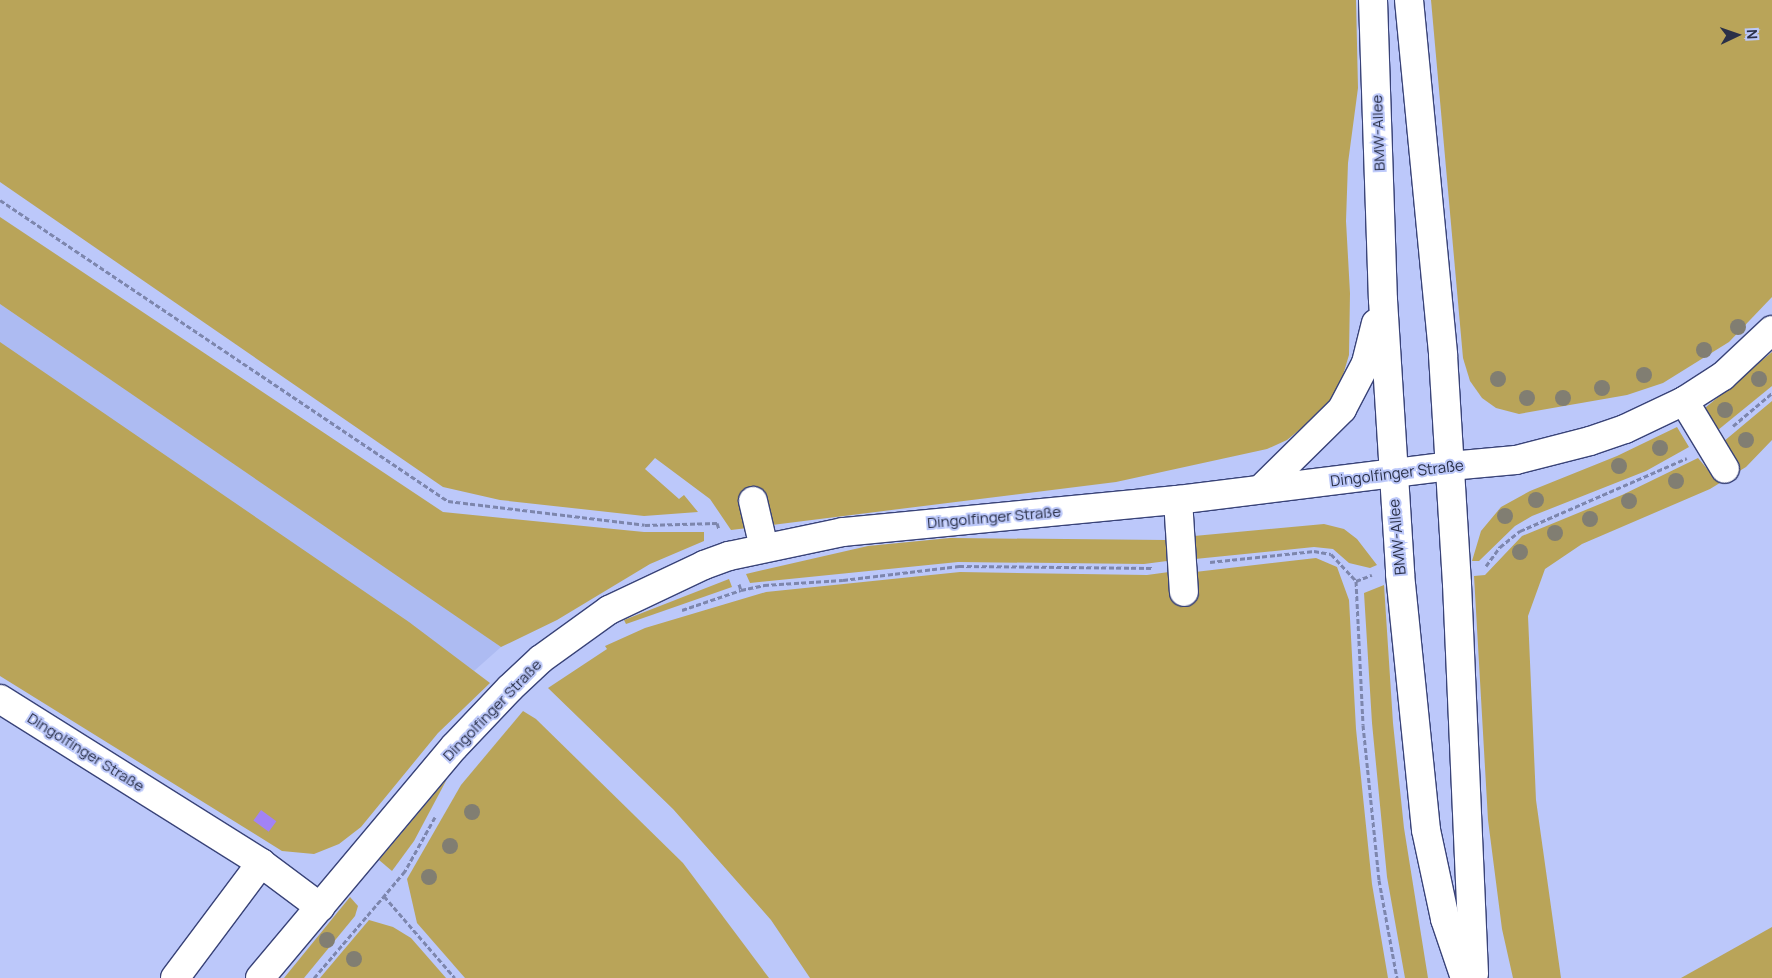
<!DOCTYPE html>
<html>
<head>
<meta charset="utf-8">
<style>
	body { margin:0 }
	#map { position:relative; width:1772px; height:978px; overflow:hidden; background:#bcc8fa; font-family:Manrope,sans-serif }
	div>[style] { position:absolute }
	.built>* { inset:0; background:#adbbf2 }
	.green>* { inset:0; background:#b9a459 }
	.building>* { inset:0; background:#a283f5; transform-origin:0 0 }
	.path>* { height:3px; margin-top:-1.5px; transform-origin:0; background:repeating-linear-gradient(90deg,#7d86ad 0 5px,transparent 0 7.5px) }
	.roads { filter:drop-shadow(1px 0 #394378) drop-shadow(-1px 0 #394378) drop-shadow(0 1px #394378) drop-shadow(0 -1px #394378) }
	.minor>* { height:28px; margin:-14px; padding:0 14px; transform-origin:14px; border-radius:14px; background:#fff }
	.major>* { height:28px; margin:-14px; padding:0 14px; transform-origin:14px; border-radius:14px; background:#fff }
	.trees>* { width:16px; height:16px; margin:-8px; border-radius:50%; background:#817e72 }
	span { translate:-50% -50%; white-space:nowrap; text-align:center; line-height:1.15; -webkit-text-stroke:4px #bcc8fa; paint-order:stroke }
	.street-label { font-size:15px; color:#2a3048 }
	.north { position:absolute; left:1712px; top:10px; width:50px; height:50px; -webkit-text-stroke:4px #bcc8fa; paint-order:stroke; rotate:87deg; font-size:14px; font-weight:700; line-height:20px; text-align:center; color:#2a3048 }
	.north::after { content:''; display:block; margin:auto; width:18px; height:22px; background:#2a3048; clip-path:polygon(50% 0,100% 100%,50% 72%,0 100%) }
</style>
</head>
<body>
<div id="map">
	<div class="built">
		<i style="clip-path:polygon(0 304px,457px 616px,501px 647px,474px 671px,0 344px)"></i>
	</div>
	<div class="green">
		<i style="clip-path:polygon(0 0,1356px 0,1358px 88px,1348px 163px,1346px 221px,1350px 293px,1349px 355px,1340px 385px,1325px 409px,1287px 440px,1267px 449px,1116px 482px,731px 530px,710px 499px,655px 458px,645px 469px,679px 499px,684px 495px,698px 512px,644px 516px,500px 500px,443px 487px,0 182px)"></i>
		<i style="clip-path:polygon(1431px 0,1772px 0,1772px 297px,1729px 342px,1663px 383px,1627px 395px,1519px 414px,1496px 408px,1482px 398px,1470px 381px,1463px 358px)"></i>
		<i style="clip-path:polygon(0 217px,443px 512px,644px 532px,704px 532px,704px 541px,650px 564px,557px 620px,501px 647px,0 304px)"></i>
		<i style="clip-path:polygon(0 342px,409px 622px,490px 683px,438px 733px,361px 827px,339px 844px,314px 854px,282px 851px,0 676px)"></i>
		<i style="clip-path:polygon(1772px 352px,1772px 386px,1718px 430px,1705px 408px)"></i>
		<i style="clip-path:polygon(1772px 401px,1772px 440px,1746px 467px,1710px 489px,1582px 544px,1545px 569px,1528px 616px,1536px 800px,1561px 978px,1513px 978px,1502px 929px,1488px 820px,1474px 576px,1485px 575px,1522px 536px,1622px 495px,1698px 458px,1714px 477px,1737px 466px,1723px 442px)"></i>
		<i style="clip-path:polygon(1677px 427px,1689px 447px,1646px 471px,1532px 516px,1515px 526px,1479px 561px,1472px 561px,1481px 531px,1501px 507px,1530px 491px,1617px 456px)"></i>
		<i style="clip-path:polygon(1324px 524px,1344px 529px,1357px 539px,1377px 565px,1370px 568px,1349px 563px,1333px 549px,1314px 547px,1195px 559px,1194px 536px)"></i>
		<i style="clip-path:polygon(950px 538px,1166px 540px,1167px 561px,1144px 564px,958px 562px,750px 583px,746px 574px,868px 546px)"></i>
		<i style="clip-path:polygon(1316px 558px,1337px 567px,1349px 600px,1356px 729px,1372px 884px,1388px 978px,810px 978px,771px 920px,673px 809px,548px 688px,607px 649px,605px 646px,645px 628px,766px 592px,960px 572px,1147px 575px,1169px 572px,1170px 598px,1198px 596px,1195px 572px)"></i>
		<i style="clip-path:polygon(729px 579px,732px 587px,626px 624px,624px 620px)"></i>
		<i style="clip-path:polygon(1384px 585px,1393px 723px,1404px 828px,1428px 978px,1405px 978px,1387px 877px,1372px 723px,1364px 593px)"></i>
		<i style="clip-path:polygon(523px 711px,536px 719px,683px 863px,769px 978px,465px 978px,417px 923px,407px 879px,461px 785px)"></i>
		<i style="clip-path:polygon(447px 779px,414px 841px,392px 871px,379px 860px)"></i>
		<i style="clip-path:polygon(350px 897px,358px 906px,355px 916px,304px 978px,284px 978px)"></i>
		<i style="clip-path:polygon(369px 920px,393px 927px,411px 938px,446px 978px,320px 978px)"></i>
		<i style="clip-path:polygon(1772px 927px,1772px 978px,1681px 978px)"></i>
	</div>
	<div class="building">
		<i style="left:261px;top:810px;width:19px;height:13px;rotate:36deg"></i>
	</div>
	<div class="path">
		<i style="left:0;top:200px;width:540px;rotate:33.9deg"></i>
		<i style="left:448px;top:501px;width:198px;rotate:6.9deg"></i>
		<i style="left:645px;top:525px;width:72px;rotate:-1.6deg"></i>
		<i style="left:717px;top:523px;width:6px;rotate:72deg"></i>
		<i style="left:1733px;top:426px;width:51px;rotate:-40.2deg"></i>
		<i style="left:1210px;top:562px;width:105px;rotate:-6deg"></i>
		<i style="left:1314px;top:551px;width:17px;rotate:10deg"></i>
		<i style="left:1331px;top:554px;width:37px;rotate:47deg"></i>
		<i style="left:1356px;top:581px;width:144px;rotate:87.2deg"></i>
		<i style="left:1363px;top:725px;width:156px;rotate:84.1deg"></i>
		<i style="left:1379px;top:880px;width:100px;rotate:79.6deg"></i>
		<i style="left:1486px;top:566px;width:24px;rotate:-54deg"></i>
		<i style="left:1500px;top:547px;width:26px;rotate:-39deg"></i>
		<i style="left:1520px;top:531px;width:182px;rotate:-23.6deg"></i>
		<i style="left:1356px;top:581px;width:17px;rotate:-21deg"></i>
		<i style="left:739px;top:584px;width:6px;rotate:72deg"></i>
		<i style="left:741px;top:590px;width:24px;rotate:-12deg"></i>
		<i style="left:764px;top:585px;width:79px;rotate:-3.6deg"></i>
		<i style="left:843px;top:580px;width:117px;rotate:-6.9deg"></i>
		<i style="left:959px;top:566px;width:195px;rotate:0.6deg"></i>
		<i style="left:682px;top:610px;width:62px;rotate:-18.7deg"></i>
		<i style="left:435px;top:817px;width:62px;rotate:119.1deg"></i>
		<i style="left:405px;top:871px;width:33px;rotate:130deg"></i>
		<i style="left:384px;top:896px;width:108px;rotate:49.1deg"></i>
		<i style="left:314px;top:978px;width:108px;rotate:-49.5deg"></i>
	</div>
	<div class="roads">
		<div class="minor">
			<i style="left:1684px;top:401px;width:79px;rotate:58.9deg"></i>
			<i style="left:1450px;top:466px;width:66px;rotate:-5.2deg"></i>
			<i style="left:1516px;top:460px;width:76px;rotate:-14.4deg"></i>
			<i style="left:1590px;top:441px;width:37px;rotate:-19deg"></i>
			<i style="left:1625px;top:429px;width:65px;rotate:-25.4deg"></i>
			<i style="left:1684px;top:401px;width:46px;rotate:-32.7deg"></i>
			<i style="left:1723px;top:376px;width:67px;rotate:-43.2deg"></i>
			<i style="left:1178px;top:500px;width:92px;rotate:86.3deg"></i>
			<i style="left:753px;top:501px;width:48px;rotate:76.8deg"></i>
			<i style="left:0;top:699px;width:308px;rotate:32.1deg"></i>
			<i style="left:261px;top:863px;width:74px;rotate:36.7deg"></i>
			<i style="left:175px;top:978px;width:144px;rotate:-53.2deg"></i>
		</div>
		<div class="major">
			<i style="left:1373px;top:0;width:300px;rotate:88.1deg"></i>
			<i style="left:1383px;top:300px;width:275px;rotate:86.4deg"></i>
			<i style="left:1400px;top:574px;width:257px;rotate:84.2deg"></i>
			<i style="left:1426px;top:830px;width:91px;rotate:77.9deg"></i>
			<i style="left:1445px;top:919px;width:62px;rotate:71.3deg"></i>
			<i style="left:1409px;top:0;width:357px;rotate:84.5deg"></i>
			<i style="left:1443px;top:355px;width:229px;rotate:86.5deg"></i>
			<i style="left:1457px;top:584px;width:390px;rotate:87.5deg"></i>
			<i style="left:1261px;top:489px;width:114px;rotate:-44.6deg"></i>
			<i style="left:1342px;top:409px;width:52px;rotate:-62.4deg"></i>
			<i style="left:1366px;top:363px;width:41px;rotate:-76deg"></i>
			<i style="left:260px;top:978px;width:302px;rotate:-50deg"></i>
			<i style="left:454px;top:747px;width:81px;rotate:-46.5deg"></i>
			<i style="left:510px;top:688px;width:42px;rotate:-43.1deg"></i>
			<i style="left:541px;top:659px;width:84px;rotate:-35.8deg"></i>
			<i style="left:609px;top:610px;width:105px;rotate:-25.3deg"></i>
			<i style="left:704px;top:565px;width:27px;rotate:-20deg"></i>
			<i style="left:729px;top:556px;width:116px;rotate:-11.9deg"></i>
			<i style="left:843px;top:532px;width:337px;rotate:-5.5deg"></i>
			<i style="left:1178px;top:500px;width:274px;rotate:-7.1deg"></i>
		</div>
	</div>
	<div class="trees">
		<i style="left:1738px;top:327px"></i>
		<i style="left:1704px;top:350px"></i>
		<i style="left:1644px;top:375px"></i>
		<i style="left:1498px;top:379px"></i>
		<i style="left:1759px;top:379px"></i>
		<i style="left:1602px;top:388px"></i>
		<i style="left:1527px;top:398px"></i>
		<i style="left:1563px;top:398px"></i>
		<i style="left:1725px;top:410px"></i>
		<i style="left:1746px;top:440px"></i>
		<i style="left:1660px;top:448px"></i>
		<i style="left:1619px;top:466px"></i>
		<i style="left:1676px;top:481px"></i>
		<i style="left:1536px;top:500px"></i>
		<i style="left:1629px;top:501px"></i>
		<i style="left:1505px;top:516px"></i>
		<i style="left:1590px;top:519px"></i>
		<i style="left:1555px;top:533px"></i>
		<i style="left:1520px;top:552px"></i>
		<i style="left:472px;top:812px"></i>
		<i style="left:450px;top:846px"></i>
		<i style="left:429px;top:877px"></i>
		<i style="left:327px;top:940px"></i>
		<i style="left:354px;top:959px"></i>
	</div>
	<div class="street-label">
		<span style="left:1378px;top:133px;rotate:-92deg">BMW-Allee</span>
		<span style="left:1397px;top:473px;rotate:-7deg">Dingolfinger Straße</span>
		<span style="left:994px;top:517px;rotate:-5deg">Dingolfinger Straße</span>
		<span style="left:1397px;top:537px;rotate:-95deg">BMW-Allee</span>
		<span style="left:492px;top:710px;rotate:-46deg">Dingolfinger Straße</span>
		<span style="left:86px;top:752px;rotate:32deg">Dingolfinger Straße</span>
	</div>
	<div class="north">N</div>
</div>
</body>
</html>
